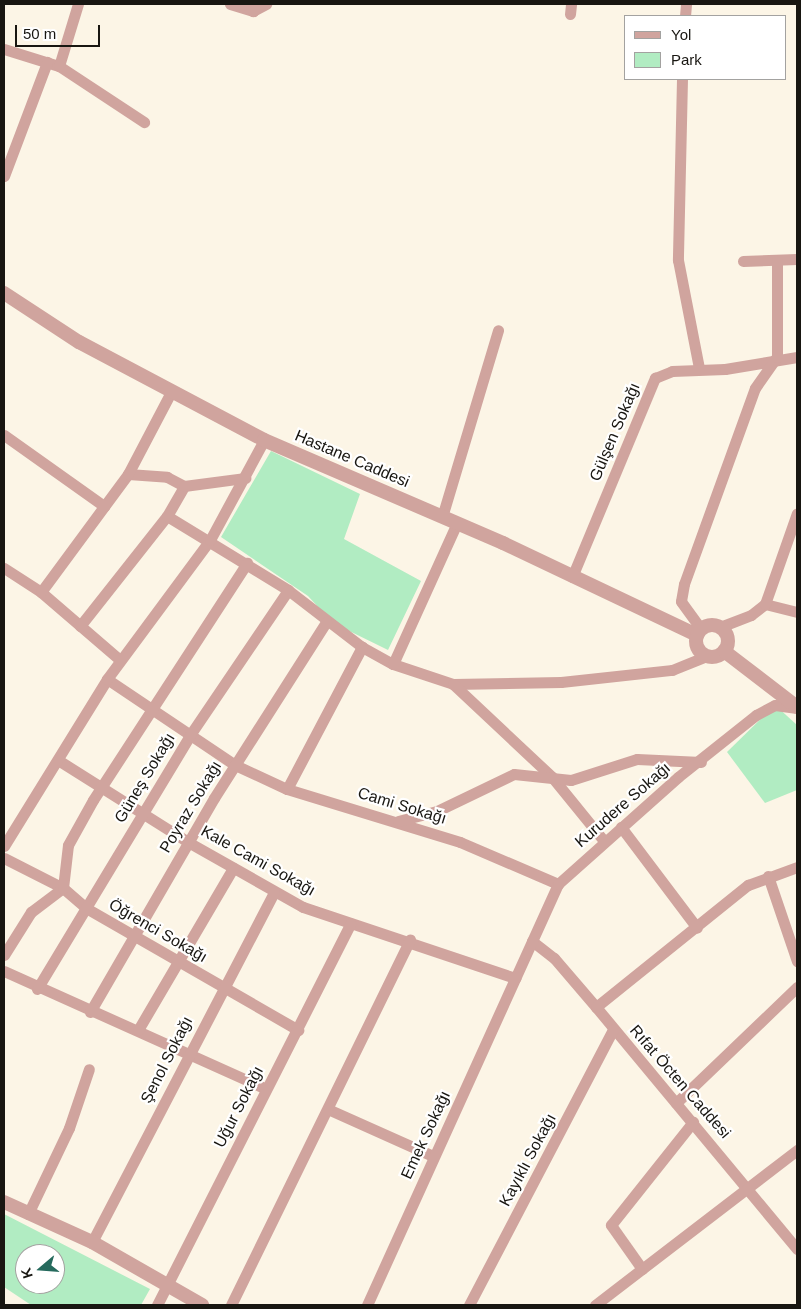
<!DOCTYPE html>
<html>
<head>
<meta charset="utf-8">
<style>
	body { margin:0 }
	#map { position:relative; width:801px; height:1309px; overflow:hidden; background:#fcf5e6; font-family:Arial,sans-serif }
	div>[style] { position:absolute }
	.green>* { inset:0; background:#b1ecc2 }
	.minor>* { height:11px; margin:-5.5px; padding:0 5.5px; transform-origin:5.5px; border-radius:5.5px; background:#d0a49e }
	.tertiary>* { height:14px; margin:-7px; padding:0 7px; transform-origin:7px; border-radius:7px; background:#d0a49e }
	.tertiary>.ring { margin:-7px; padding:0; box-sizing:content-box; background:none; border:14px solid #d0a49e; border-radius:50% }
	span { translate:-50% -50%; white-space:nowrap; text-align:center; line-height:1.15; -webkit-text-stroke:4.5px #fff; paint-order:stroke }
	.street-label { font-size:16px; color:#181611 }
	.frame { position:absolute; inset:0; border:5px solid #181611; pointer-events:none }
	.legend { position:absolute; left:624px; top:15px; width:162px; height:65px; box-sizing:border-box; background:#fff; border:1px solid #a3a2a0; margin:0; padding:6px 9px; list-style:none; font-size:15px; color:#181611 }
	.legend li { display:flex; align-items:center; gap:10px; height:25px }
	.legend b { width:25px; border:1px solid #a3a2a0 }
	.north { position:absolute; left:15px; top:1244px; width:50px; height:50px; box-sizing:border-box; background:#fff; border:1px solid #a3a2a0; border-radius:50%; rotate:252deg; font-size:14px; font-weight:700; line-height:20px; text-align:center; color:#181611 }
	.north::after { content:''; display:block; margin:auto; width:18px; height:22px; background:#256a5d; clip-path:polygon(50% 0,100% 100%,50% 72%,0 100%) }
	.scale { position:absolute; left:15px; top:25px; width:85px; height:22px; box-sizing:border-box; border:2px solid #181611; border-top:0; padding-left:6px; font-size:15px; line-height:18px; white-space:nowrap; color:#181611; -webkit-text-stroke:4px #fff; paint-order:stroke }
</style>
</head>
<body>
<div id="map">
	<div class="green">
		<i style="clip-path:polygon(271px 451px,360px 494px,344px 539px,421px 581px,388px 650px,333px 623px,308px 596px,221px 537px)"></i>
		<i style="clip-path:polygon(775px 705px,797px 725px,797px 790px,765px 803px,727px 752px)"></i>
		<i style="clip-path:polygon(evenodd,4px 1214px,150px 1289px,141px 1305px,31px 1305px,4px 1287px,4px 1214px,25px 1254px,55px 1254px,55px 1284px,25px 1284px,25px 1254px)"></i>
	</div>
	<div class="minor">
		<i style="left:230px;top:4px;width:24px;rotate:17deg"></i>
		<i style="left:249px;top:7px;width:6px;rotate:45deg"></i>
		<i style="left:253px;top:11px;width:15px;rotate:-28deg"></i>
		<i style="left:570px;top:14px;width:10px;rotate:-84deg"></i>
		<i style="left:685px;top:16px;width:12px;rotate:-85deg"></i>
		<i style="left:4px;top:49px;width:58px;rotate:17.2deg"></i>
		<i style="left:59px;top:66px;width:102px;rotate:33.4deg"></i>
		<i style="left:59px;top:66px;width:65px;rotate:-73deg"></i>
		<i style="left:682px;top:79px;width:181px;rotate:91.3deg"></i>
		<i style="left:678px;top:260px;width:110px;rotate:79deg"></i>
		<i style="left:4px;top:176px;width:122px;rotate:-69.3deg"></i>
		<i style="left:743px;top:261px;width:54px;rotate:-2.1deg"></i>
		<i style="left:4px;top:435px;width:123px;rotate:35.4deg"></i>
		<i style="left:128px;top:474px;width:39px;rotate:4deg"></i>
		<i style="left:167px;top:477px;width:19px;rotate:28deg"></i>
		<i style="left:167px;top:516px;width:142px;rotate:31.4deg"></i>
		<i style="left:288px;top:590px;width:93px;rotate:37.6deg"></i>
		<i style="left:362px;top:647px;width:35px;rotate:29deg"></i>
		<i style="left:393px;top:664px;width:63px;rotate:18.4deg"></i>
		<i style="left:453px;top:684px;width:108px;rotate:-1.1deg"></i>
		<i style="left:561px;top:682px;width:112px;rotate:-6.2deg"></i>
		<i style="left:672px;top:670px;width:37px;rotate:-22deg"></i>
		<i style="left:442px;top:517px;width:195px;rotate:-73.3deg"></i>
		<i style="left:4px;top:568px;width:44px;rotate:33deg"></i>
		<i style="left:41px;top:592px;width:104px;rotate:40.7deg"></i>
		<i style="left:572px;top:577px;width:216px;rotate:-67.4deg"></i>
		<i style="left:655px;top:378px;width:18px;rotate:-22deg"></i>
		<i style="left:672px;top:371px;width:53px;rotate:-2.2deg"></i>
		<i style="left:725px;top:369px;width:73px;rotate:-9.5deg"></i>
		<i style="left:41px;top:592px;width:147px;rotate:-53.6deg"></i>
		<i style="left:128px;top:474px;width:93px;rotate:-62.3deg"></i>
		<i style="left:765px;top:604px;width:33px;rotate:14deg"></i>
		<i style="left:80px;top:626px;width:140px;rotate:-51.7deg"></i>
		<i style="left:167px;top:516px;width:34px;rotate:-60deg"></i>
		<i style="left:184px;top:486px;width:62px;rotate:-7.5deg"></i>
		<i style="left:720px;top:627px;width:33px;rotate:-21deg"></i>
		<i style="left:751px;top:615px;width:18px;rotate:-38deg"></i>
		<i style="left:765px;top:604px;width:96px;rotate:-70.6deg"></i>
		<i style="left:701px;top:629px;width:34px;rotate:-126deg"></i>
		<i style="left:681px;top:601px;width:17px;rotate:-80deg"></i>
		<i style="left:684px;top:584px;width:208px;rotate:-70.1deg"></i>
		<i style="left:755px;top:388px;width:38px;rotate:-55deg"></i>
		<i style="left:777px;top:357px;width:97px;rotate:-90deg"></i>
		<i style="left:393px;top:664px;width:155px;rotate:-65.6deg"></i>
		<i style="left:107px;top:679px;width:154px;rotate:33.9deg"></i>
		<i style="left:235px;top:765px;width:57px;rotate:24.8deg"></i>
		<i style="left:287px;top:789px;width:181px;rotate:17deg"></i>
		<i style="left:460px;top:842px;width:107px;rotate:23.2deg"></i>
		<i style="left:453px;top:684px;width:136px;rotate:43.2deg"></i>
		<i style="left:552px;top:777px;width:82px;rotate:50.9deg"></i>
		<i style="left:58px;top:760px;width:154px;rotate:32.2deg"></i>
		<i style="left:188px;top:842px;width:132px;rotate:29.5deg"></i>
		<i style="left:303px;top:907px;width:224px;rotate:18.5deg"></i>
		<i style="left:287px;top:789px;width:161px;rotate:-62.2deg"></i>
		<i style="left:398px;top:821px;width:40px;rotate:-14.4deg"></i>
		<i style="left:437px;top:811px;width:85px;rotate:-25.7deg"></i>
		<i style="left:514px;top:774px;width:57px;rotate:6deg"></i>
		<i style="left:571px;top:780px;width:69px;rotate:-17.7deg"></i>
		<i style="left:637px;top:759px;width:64px;rotate:2.7deg"></i>
		<i style="left:621px;top:827px;width:126px;rotate:53deg"></i>
		<i style="left:4px;top:846px;width:196px;rotate:-58.3deg"></i>
		<i style="left:107px;top:679px;width:173px;rotate:-53.5deg"></i>
		<i style="left:210px;top:540px;width:114px;rotate:-61.6deg"></i>
		<i style="left:4px;top:858px;width:66px;rotate:27deg"></i>
		<i style="left:63px;top:888px;width:30px;rotate:41deg"></i>
		<i style="left:86px;top:908px;width:245px;rotate:29.9deg"></i>
		<i style="left:768px;top:876px;width:90px;rotate:71.2deg"></i>
		<i style="left:532px;top:941px;width:28px;rotate:38deg"></i>
		<i style="left:554px;top:958px;width:65px;rotate:49.4deg"></i>
		<i style="left:596px;top:1007px;width:315px;rotate:50.3deg"></i>
		<i style="left:4px;top:955px;width:51px;rotate:-57.9deg"></i>
		<i style="left:31px;top:912px;width:40px;rotate:-37deg"></i>
		<i style="left:63px;top:888px;width:43px;rotate:-83.4deg"></i>
		<i style="left:68px;top:845px;width:51px;rotate:-60.9deg"></i>
		<i style="left:93px;top:800px;width:283px;rotate:-57deg"></i>
		<i style="left:4px;top:971px;width:287px;rotate:24.2deg"></i>
		<i style="left:37px;top:989px;width:297px;rotate:-58.9deg"></i>
		<i style="left:190px;top:735px;width:175px;rotate:-55.9deg"></i>
		<i style="left:596px;top:1007px;width:195px;rotate:-38.8deg"></i>
		<i style="left:748px;top:885px;width:52px;rotate:-20.2deg"></i>
		<i style="left:90px;top:1012px;width:247px;rotate:-59.9deg"></i>
		<i style="left:214px;top:798px;width:209px;rotate:-57.5deg"></i>
		<i style="left:138px;top:1030px;width:188px;rotate:-59.6deg"></i>
		<i style="left:676px;top:1103px;width:168px;rotate:-43.8deg"></i>
		<i style="left:330px;top:1110px;width:113px;rotate:24.1deg"></i>
		<i style="left:28px;top:1214px;width:95px;rotate:-64.5deg"></i>
		<i style="left:69px;top:1128px;width:62px;rotate:-71.3deg"></i>
		<i style="left:92px;top:1242px;width:394px;rotate:-62.5deg"></i>
		<i style="left:642px;top:1269px;width:54px;rotate:-125.2deg"></i>
		<i style="left:611px;top:1225px;width:132px;rotate:-51.5deg"></i>
		<i style="left:157px;top:1305px;width:428px;rotate:-63.1deg"></i>
		<i style="left:231px;top:1305px;width:407px;rotate:-63.9deg"></i>
		<i style="left:367px;top:1305px;width:462px;rotate:-65.6deg"></i>
		<i style="left:558px;top:884px;width:161px;rotate:-41.7deg"></i>
		<i style="left:678px;top:777px;width:100px;rotate:-38.5deg"></i>
		<i style="left:756px;top:715px;width:21px;rotate:-28deg"></i>
		<i style="left:775px;top:705px;width:22px;rotate:8deg"></i>
		<i style="left:469px;top:1305px;width:311px;rotate:-62.4deg"></i>
		<i style="left:595px;top:1305px;width:255px;rotate:-37.5deg"></i>
	</div>
	<div class="tertiary">
		<i style="left:4px;top:293px;width:90px;rotate:33.2deg"></i>
		<i style="left:79px;top:342px;width:209px;rotate:27.9deg"></i>
		<i style="left:264px;top:440px;width:260px;rotate:23.3deg"></i>
		<i style="left:503px;top:543px;width:215px;rotate:25.4deg"></i>
		<i class="ring" style="left:696px;top:625px;width:18px;height:18px"></i>
		<i style="left:724px;top:651px;width:92px;rotate:37.5deg"></i>
		<i style="left:4px;top:1202px;width:97px;rotate:24.4deg"></i>
		<i style="left:92px;top:1242px;width:127px;rotate:29.8deg"></i>
	</div>
	<div class="street-label">
		<span style="left:615px;top:432px;rotate:-67deg">Gülşen Sokağı</span>
		<span style="left:352px;top:459px;rotate:23deg">Hastane Caddesi</span>
		<span style="left:145px;top:778px;rotate:-59deg">Güneş Sokağı</span>
		<span style="left:623px;top:805px;rotate:-41deg">Kurudere Sokağı</span>
		<span style="left:402px;top:806px;rotate:17deg">Cami Sokağı</span>
		<span style="left:191px;top:807px;rotate:-59deg">Poyraz Sokağı</span>
		<span style="left:258px;top:861px;rotate:29deg">Kale Cami Sokağı</span>
		<span style="left:158px;top:931px;rotate:30deg">Öğrenci Sokağı</span>
		<span style="left:167px;top:1060px;rotate:-63deg">Şenol Sokağı</span>
		<span style="left:680px;top:1082px;rotate:49deg">Rıfat Öcten Caddesi</span>
		<span style="left:239px;top:1107px;rotate:-63deg">Uğur Sokağı</span>
		<span style="left:426px;top:1135px;rotate:-65deg">Emek Sokağı</span>
		<span style="left:528px;top:1160px;rotate:-62deg">Kayıklı Sokağı</span>
	</div>
	<div class="frame"></div>
	<ul class="legend">
	<li><b style="height:6px;background:#d0a49e"></b>Yol</li>
	<li><b style="height:14px;background:#b1ecc2"></b>Park</li>
	</ul>
	<div class="north">K</div>
	<div class="scale">50 m</div>
</div>
</body>
</html>
